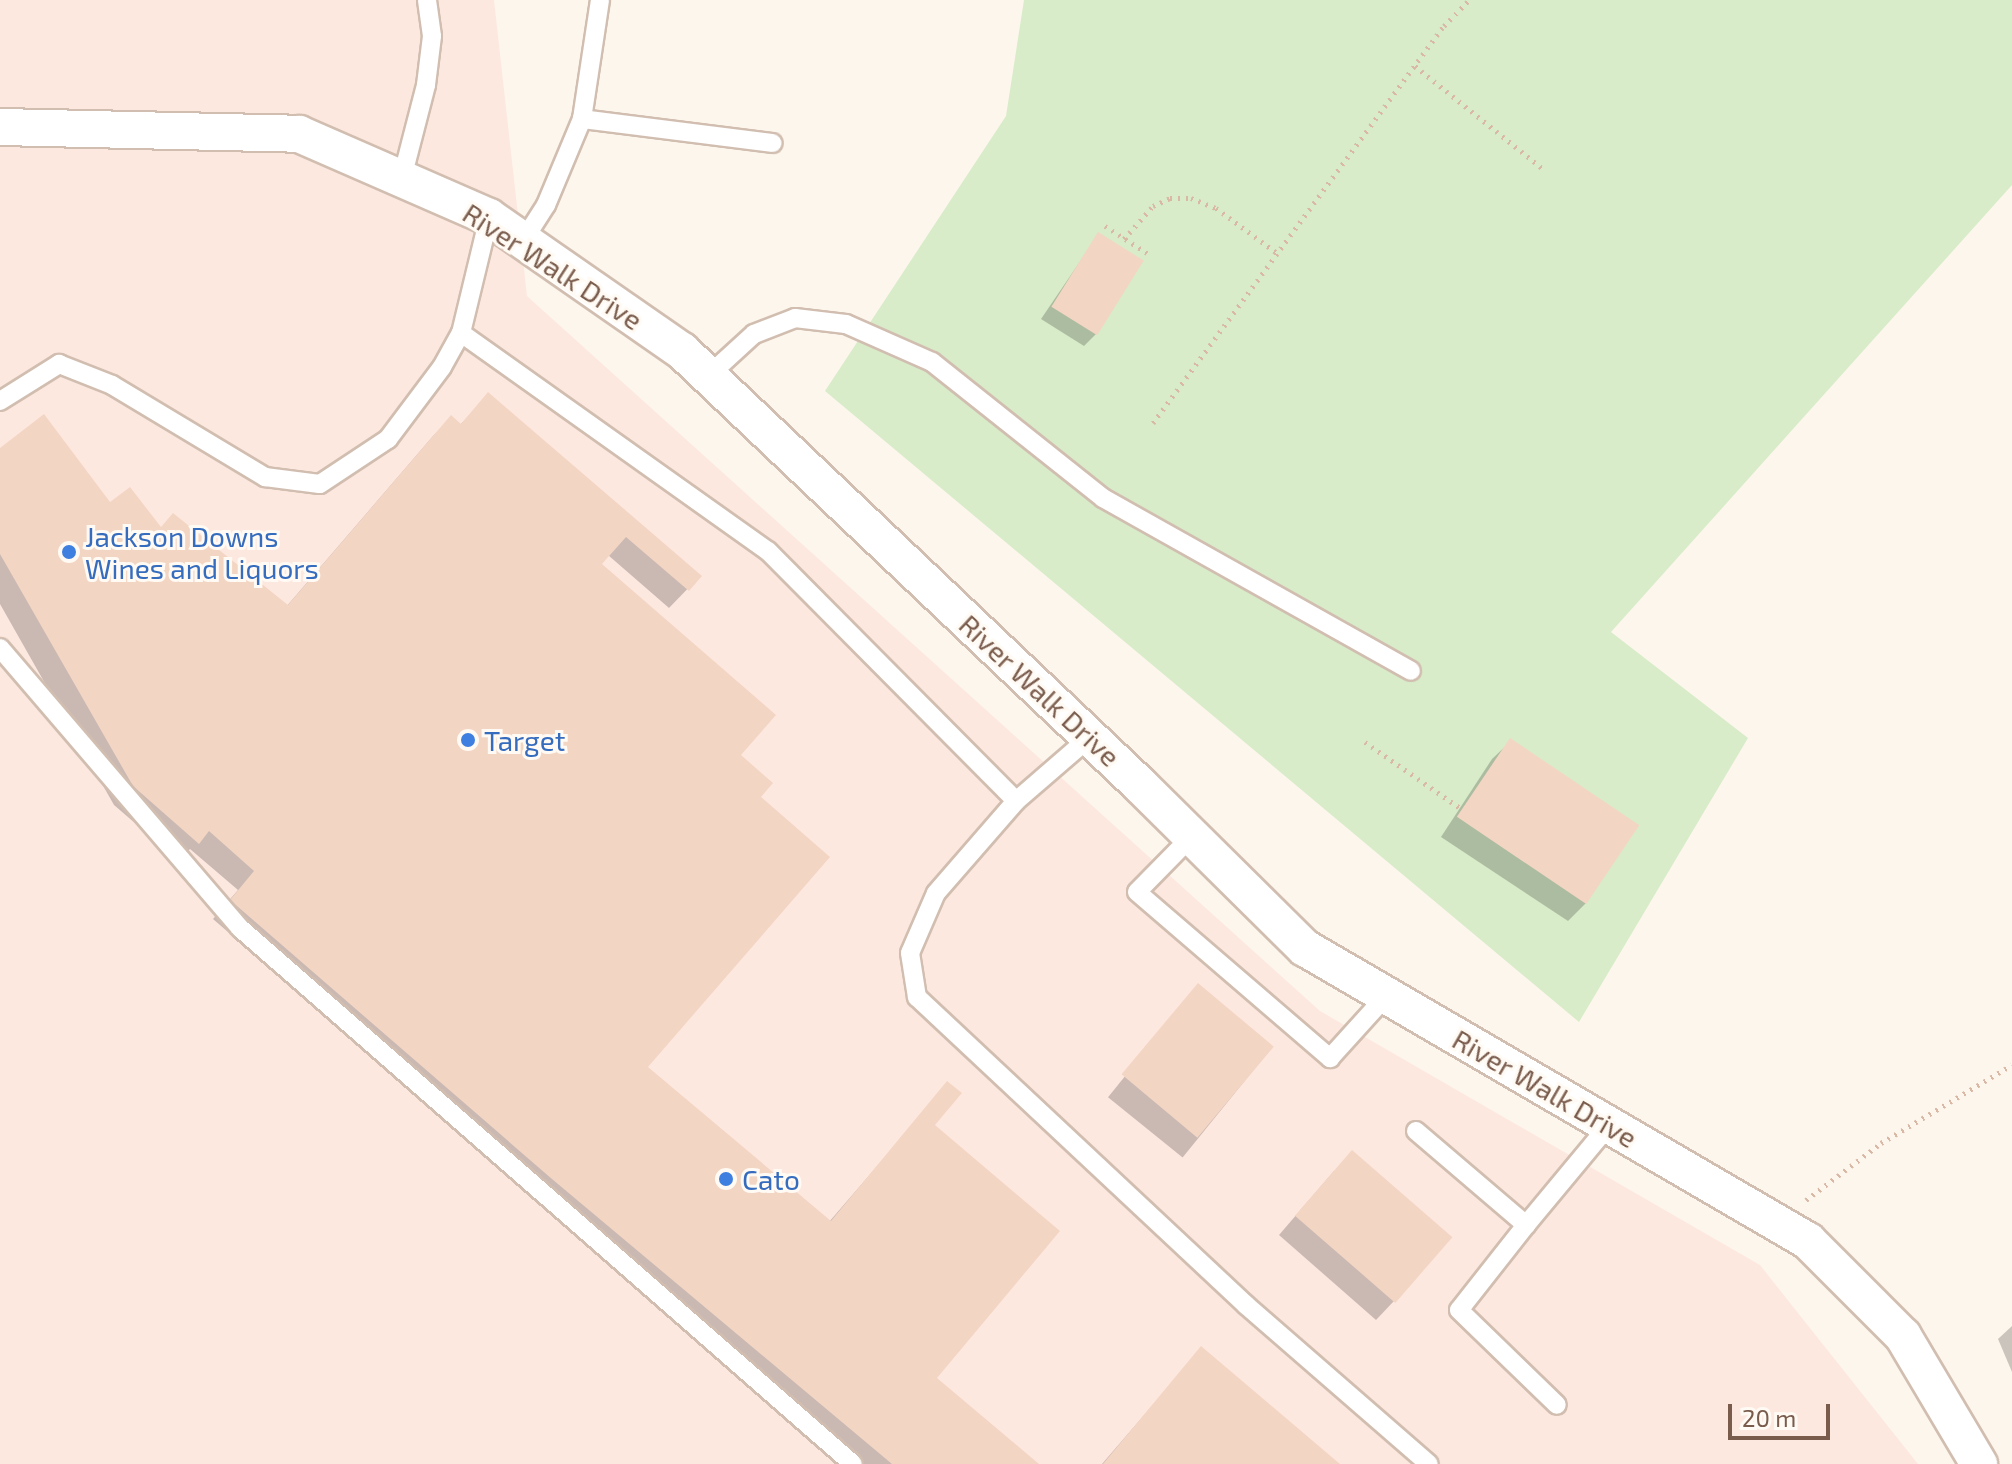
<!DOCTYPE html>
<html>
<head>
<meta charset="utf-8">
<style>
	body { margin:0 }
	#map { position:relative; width:2012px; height:1464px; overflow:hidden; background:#fdf6ec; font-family:"Exo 2",sans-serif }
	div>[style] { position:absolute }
	.commercial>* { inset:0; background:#fde8e0 }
	.green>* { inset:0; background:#d8ecc9 }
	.shadow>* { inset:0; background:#0003; transform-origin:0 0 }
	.building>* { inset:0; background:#f3d5c3; transform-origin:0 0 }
	.path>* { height:5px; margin-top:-2.5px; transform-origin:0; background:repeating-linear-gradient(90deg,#d9b8a5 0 2px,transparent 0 8px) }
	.roads { filter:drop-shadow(2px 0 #d1beb0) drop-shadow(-2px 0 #d1beb0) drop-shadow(0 2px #d1beb0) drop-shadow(0 -2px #d1beb0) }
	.lane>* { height:18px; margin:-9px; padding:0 9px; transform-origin:9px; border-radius:9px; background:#fff }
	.street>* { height:36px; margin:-18px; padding:0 18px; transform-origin:18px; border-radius:18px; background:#fff }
	.dots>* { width:22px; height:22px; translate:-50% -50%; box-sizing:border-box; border:4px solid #fffaf3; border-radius:50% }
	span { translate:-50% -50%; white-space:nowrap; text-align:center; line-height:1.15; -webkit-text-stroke:6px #fffaf3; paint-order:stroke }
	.street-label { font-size:28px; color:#7a5c4d }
	.shop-label { font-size:28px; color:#366cbe }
	.left { translate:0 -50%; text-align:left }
	.scale { position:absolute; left:1728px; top:1404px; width:102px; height:36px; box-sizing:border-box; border:4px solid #7a5c4d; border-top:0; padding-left:10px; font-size:24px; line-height:28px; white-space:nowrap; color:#7a5c4d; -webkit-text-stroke:6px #fffaf3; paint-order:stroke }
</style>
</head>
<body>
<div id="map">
	<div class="commercial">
		<i style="clip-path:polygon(0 0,494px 0,527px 296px,1320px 1011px,1760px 1265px,1918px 1464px,0 1464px)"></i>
	</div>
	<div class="green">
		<i style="clip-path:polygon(1024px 0,2012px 0,2012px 185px,1611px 632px,1748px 738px,1579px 1022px,825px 391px,1006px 116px)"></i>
	</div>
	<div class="shadow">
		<i style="clip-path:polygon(1098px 235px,1096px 334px,1084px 346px,1041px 319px)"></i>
		<i style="clip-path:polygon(488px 395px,699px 577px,669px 608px,608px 555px,599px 565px,738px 755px,758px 797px,646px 1067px,829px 1222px,948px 1084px,932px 1125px,934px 1378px,1036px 1464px,852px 1464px,533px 1197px,213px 919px,238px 890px,190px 849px,179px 861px,114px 805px,0 604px,0 450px,159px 529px,286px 607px,433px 436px,451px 418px,460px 425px)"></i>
		<i style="clip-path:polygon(1511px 741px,1638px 825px,1586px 903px,1568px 921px,1441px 837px,1492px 759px)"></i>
		<i style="left:1198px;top:986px;width:96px;height:143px;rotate:39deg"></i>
		<i style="clip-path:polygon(1334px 1171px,1394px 1301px,1376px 1320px,1279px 1235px)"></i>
		<i style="clip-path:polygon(2012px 1326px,2012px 1372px,1998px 1339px)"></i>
		<i style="clip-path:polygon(1201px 1349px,1337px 1464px,1102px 1464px)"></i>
	</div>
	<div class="building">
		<i style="left:1098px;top:232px;width:54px;height:88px;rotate:32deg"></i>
		<i style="clip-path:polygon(488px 392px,702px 576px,689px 591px,626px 537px,602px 564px,776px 715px,741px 755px,773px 783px,761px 797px,830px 857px,648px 1067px,831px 1221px,947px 1081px,962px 1093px,935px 1125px,1060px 1231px,937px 1378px,1039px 1464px,892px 1464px,552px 1179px,230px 900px,254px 871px,209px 831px,199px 844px,133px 786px,0 554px,0 448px,44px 414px,110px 502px,130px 487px,161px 527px,173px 513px,288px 605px,451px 415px,461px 424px)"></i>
		<i style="left:1510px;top:738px;width:156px;height:95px;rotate:34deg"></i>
		<i style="left:1198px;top:983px;width:99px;height:119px;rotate:40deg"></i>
		<i style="left:1352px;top:1150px;width:133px;height:87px;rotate:41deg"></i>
		<i style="clip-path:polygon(1201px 1346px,1340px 1464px,1103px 1464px)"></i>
	</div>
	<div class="path">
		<i style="left:1415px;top:66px;width:163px;rotate:38.8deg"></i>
		<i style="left:1105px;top:226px;width:50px;rotate:32.7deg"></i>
		<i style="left:1124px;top:239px;width:44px;rotate:-48.7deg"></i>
		<i style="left:1153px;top:206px;width:19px;rotate:-25deg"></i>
		<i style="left:1170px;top:198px;width:21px"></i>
		<i style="left:1191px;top:198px;width:27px;rotate:22deg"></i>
		<i style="left:1216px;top:208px;width:76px;rotate:36.4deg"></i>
		<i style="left:1153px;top:423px;width:492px;rotate:-53.8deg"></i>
		<i style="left:1444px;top:26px;width:36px;rotate:-46deg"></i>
		<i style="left:1365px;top:742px;width:119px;rotate:34.8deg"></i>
		<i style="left:1806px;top:1200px;width:94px;rotate:-37.2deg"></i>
		<i style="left:1881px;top:1143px;width:152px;rotate:-30.8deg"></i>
	</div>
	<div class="roads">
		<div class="lane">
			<i style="left:582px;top:119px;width:120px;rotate:-81.4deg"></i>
			<i style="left:402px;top:178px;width:96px;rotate:-75.5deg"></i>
			<i style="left:426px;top:85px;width:49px;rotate:-83deg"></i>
			<i style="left:432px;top:36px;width:36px;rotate:-98deg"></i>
			<i style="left:523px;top:241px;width:43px;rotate:-57.4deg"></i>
			<i style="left:546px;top:205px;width:93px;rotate:-67.3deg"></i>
			<i style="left:582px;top:119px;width:192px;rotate:7.2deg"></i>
			<i style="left:461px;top:333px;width:377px;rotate:35.4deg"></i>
			<i style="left:768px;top:551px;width:352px;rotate:45.2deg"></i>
			<i style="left:708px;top:376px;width:62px;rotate:-42.4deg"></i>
			<i style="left:754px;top:334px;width:44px;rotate:-21.3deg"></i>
			<i style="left:795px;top:318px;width:51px;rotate:6.7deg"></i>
			<i style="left:846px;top:324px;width:94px;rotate:23.8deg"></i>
			<i style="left:932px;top:362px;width:218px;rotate:38.5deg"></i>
			<i style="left:1103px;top:498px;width:353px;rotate:29.3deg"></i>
			<i style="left:0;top:401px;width:70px;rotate:-32.1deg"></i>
			<i style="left:59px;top:364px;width:57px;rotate:21.6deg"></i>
			<i style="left:112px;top:385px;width:179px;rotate:31deg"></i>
			<i style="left:265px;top:477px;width:55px;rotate:7.3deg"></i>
			<i style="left:320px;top:484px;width:82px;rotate:-33.5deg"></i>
			<i style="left:388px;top:439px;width:90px;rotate:-53.1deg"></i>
			<i style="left:442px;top:367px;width:39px;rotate:-61deg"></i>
			<i style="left:461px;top:333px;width:119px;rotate:-76.4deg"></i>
			<i style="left:0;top:648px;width:369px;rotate:49.4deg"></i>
			<i style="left:240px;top:928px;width:814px;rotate:41.17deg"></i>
			<i style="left:1090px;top:737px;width:98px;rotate:139.1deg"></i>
			<i style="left:1016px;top:801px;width:122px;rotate:131deg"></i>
			<i style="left:936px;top:893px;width:65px;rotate:113.4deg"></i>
			<i style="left:910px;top:953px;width:45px;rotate:81deg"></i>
			<i style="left:917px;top:997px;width:451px;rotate:43.1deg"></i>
			<i style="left:1246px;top:1305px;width:242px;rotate:41deg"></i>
			<i style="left:1192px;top:836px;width:78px;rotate:134.5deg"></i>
			<i style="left:1137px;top:892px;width:255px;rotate:40.7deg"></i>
			<i style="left:1330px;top:1058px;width:84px;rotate:-47.9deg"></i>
			<i style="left:1416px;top:1131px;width:145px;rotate:40.5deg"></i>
			<i style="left:1526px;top:1225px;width:130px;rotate:-50.3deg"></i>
			<i style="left:1526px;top:1225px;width:108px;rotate:128.2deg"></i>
			<i style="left:1459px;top:1310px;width:136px;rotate:44.1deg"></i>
		</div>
		<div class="street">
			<i style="left:0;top:127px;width:299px;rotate:1.3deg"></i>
			<i style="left:299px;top:134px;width:207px;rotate:23.6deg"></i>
			<i style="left:489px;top:217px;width:235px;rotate:34.8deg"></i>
			<i style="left:682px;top:351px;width:631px;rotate:43.46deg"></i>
			<i style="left:1140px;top:785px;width:232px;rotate:44.7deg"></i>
			<i style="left:1305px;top:948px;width:582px;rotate:30.22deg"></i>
			<i style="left:1808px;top:1241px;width:134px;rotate:45deg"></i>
			<i style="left:1903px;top:1336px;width:149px;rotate:59.3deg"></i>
		</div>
	</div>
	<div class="dots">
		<i style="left:69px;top:552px;background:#3f7fe0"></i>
		<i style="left:468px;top:740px;background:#3f7fe0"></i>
		<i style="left:726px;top:1179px;background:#3f7fe0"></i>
	</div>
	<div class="street-label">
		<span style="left:553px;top:266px;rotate:33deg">River Walk Drive</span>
		<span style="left:1040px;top:690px;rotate:43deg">River Walk Drive</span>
		<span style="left:1545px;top:1088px;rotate:30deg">River Walk Drive</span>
	</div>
	<div class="shop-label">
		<span class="left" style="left:85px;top:552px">Jackson Downs<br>Wines and Liquors</span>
		<span class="left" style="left:484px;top:740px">Target</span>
		<span class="left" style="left:742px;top:1179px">Cato</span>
	</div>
	<div class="scale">20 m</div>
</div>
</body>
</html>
